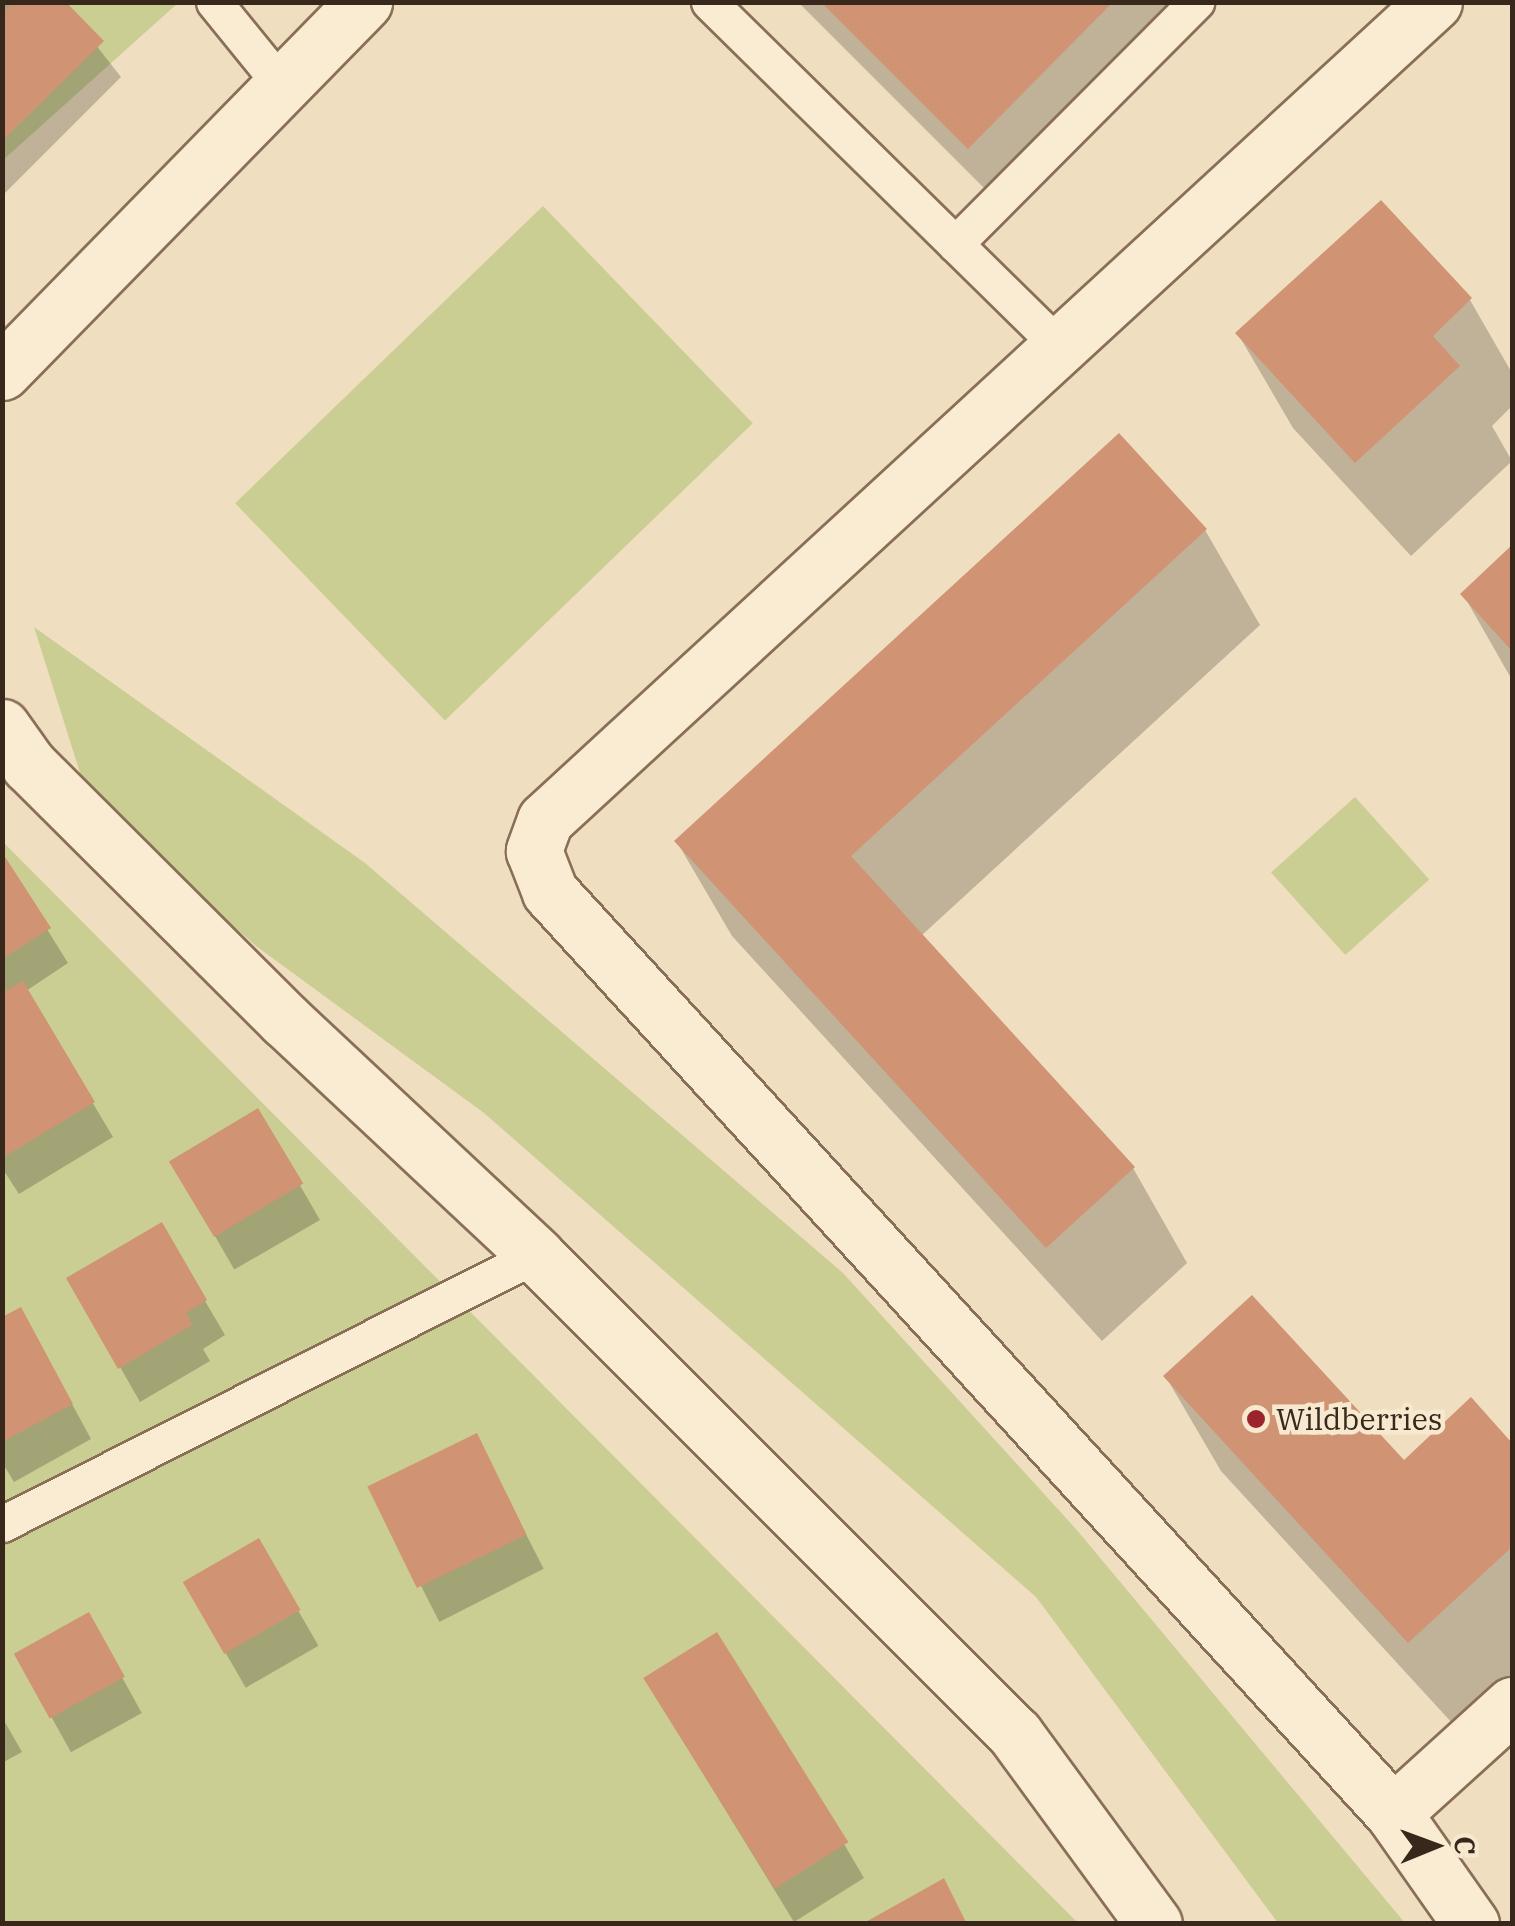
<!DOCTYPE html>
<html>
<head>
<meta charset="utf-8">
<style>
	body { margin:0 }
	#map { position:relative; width:1515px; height:1926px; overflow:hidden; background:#f0dec0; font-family:"IBM Plex Serif",serif }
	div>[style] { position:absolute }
	.green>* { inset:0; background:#cbce93; transform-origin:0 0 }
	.shadow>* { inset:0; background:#0003; transform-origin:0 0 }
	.building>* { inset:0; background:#d09474; transform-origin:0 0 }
	.roads { filter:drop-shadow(2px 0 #8a6f57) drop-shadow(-2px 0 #8a6f57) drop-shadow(0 2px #8a6f57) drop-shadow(0 -2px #8a6f57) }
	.service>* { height:35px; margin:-17.5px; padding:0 17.5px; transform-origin:17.5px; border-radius:17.5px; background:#faecd3 }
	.minor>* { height:55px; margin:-27.5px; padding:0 27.5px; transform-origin:27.5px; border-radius:27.5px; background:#faecd3 }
	.dots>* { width:28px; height:28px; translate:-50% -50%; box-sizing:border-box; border:5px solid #f7e9cf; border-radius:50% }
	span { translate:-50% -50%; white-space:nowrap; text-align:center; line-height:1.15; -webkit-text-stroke:9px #f7e9cf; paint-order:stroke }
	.poi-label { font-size:30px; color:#38281c }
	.left { translate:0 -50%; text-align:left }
	.frame { position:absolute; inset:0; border:5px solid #38281c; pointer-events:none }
	.north { position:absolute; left:1385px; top:1796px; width:100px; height:100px; -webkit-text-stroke:8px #f7e9cf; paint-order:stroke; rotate:89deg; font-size:28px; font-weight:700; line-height:40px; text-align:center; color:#38281c }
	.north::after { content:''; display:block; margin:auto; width:35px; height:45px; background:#38281c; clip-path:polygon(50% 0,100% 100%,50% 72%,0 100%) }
</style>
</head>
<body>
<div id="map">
	<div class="green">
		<i style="clip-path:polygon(3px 3px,178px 3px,3px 160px)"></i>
		<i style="left:543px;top:206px;width:302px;height:428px;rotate:46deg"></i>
		<i style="clip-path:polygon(34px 627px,365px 863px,843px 1273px,1076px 1529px,1405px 1923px,1278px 1923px,1036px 1597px,484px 1113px,256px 946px,88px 798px)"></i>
		<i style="left:1355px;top:797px;width:111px;height:113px;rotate:48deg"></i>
		<i style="clip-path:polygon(3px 842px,1078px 1923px,3px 1923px)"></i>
	</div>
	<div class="shadow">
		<i style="clip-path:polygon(2px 2px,62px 2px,121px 77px,5px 193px)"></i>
		<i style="clip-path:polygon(798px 2px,1210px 2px,1005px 209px)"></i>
		<i style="clip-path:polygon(1381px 203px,1470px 300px,1512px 373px,1512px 406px,1492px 426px,1512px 461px,1411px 556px,1293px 428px,1238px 334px)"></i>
		<i style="clip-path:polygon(1205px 530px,1260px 625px,921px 936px,1133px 1168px,1187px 1263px,1102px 1341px,732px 936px,677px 842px)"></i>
		<i style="clip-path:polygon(1512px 549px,1512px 680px,1463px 594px)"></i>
		<i style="clip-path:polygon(2px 857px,68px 963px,26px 991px,113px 1137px,19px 1194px,2px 1168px)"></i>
		<i style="left:257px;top:1111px;width:126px;height:99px;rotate:60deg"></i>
		<i style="clip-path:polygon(161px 1226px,225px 1335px,203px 1349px,210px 1361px,140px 1402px,70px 1279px)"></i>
		<i style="clip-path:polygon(2px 1320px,40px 1345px,91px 1439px,14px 1482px,2px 1462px)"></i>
		<i style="clip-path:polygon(1166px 1377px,1404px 1463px,1471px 1401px,1512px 1447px,1512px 1691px,1464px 1736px,1221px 1471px)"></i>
		<i style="left:476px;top:1436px;width:149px;height:117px;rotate:63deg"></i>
		<i style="left:258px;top:1541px;width:121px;height:84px;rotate:60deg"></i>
		<i style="left:88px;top:1616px;width:111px;height:81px;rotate:61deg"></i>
		<i style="clip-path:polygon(666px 1713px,844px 1844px,864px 1878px,794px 1922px)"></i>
		<i style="clip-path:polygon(2px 1717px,22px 1752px,2px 1763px)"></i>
	</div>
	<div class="building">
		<i style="clip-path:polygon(14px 2px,66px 2px,104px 41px,2px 141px,2px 14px)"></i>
		<i style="clip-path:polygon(821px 2px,1113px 2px,968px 149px)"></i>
		<i style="clip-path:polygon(1381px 200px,1472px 298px,1433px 336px,1460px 366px,1355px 463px,1235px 333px)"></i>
		<i style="clip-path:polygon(1119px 433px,1207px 529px,851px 856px,1135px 1167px,1046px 1248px,674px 841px)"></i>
		<i style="clip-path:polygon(1512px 545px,1512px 651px,1460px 594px)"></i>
		<i style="clip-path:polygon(2px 852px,51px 928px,2px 959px)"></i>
		<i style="clip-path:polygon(23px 981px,95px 1102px,2px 1158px,2px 993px)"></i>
		<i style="left:258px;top:1108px;width:88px;height:104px;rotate:59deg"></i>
		<i style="clip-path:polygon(162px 1222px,207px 1300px,186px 1313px,192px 1325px,118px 1369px,66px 1278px)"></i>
		<i style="clip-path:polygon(1252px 1295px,1404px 1460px,1471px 1397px,1512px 1443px,1512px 1547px,1408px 1643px,1163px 1376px)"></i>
		<i style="clip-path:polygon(21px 1307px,73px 1404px,2px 1442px,2px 1317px)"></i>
		<i style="left:477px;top:1433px;width:113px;height:122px;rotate:64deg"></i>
		<i style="left:259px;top:1538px;width:83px;height:88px;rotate:60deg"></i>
		<i style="left:89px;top:1612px;width:74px;height:86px;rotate:61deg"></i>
		<i style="left:717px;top:1632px;width:248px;height:87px;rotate:58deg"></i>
		<i style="clip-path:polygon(944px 1878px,967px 1924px,862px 1924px,939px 1881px)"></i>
	</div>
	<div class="roads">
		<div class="service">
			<i style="left:214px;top:2px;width:111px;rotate:50.9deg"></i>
			<i style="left:709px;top:2px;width:491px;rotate:44.5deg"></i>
			<i style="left:955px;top:244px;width:342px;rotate:-45.1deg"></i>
			<i style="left:2px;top:1524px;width:598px;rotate:-26.74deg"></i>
		</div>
		<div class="minor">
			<i style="left:1434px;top:2px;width:1208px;rotate:137.38deg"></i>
			<i style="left:545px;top:820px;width:33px;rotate:110deg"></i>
			<i style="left:534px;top:851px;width:44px;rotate:68.7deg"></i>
			<i style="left:550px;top:892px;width:1249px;rotate:47.53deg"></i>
			<i style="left:1393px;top:1813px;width:136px;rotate:54.9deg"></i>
			<i style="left:2px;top:372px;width:518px;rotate:-45.63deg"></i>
			<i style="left:2px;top:727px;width:47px;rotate:54.6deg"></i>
			<i style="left:29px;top:765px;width:361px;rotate:44.9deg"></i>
			<i style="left:285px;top:1020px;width:344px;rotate:43.1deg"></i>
			<i style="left:536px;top:1255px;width:677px;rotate:45deg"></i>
			<i style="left:1015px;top:1734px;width:235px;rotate:53.8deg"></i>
			<i style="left:1393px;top:1813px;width:161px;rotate:-42.2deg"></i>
		</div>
	</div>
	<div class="dots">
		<i style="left:1256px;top:1419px;background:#9b242d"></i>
	</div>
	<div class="poi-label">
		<span class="left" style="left:1276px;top:1419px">Wildberries</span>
	</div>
	<div class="frame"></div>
	<div class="north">С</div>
</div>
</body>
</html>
